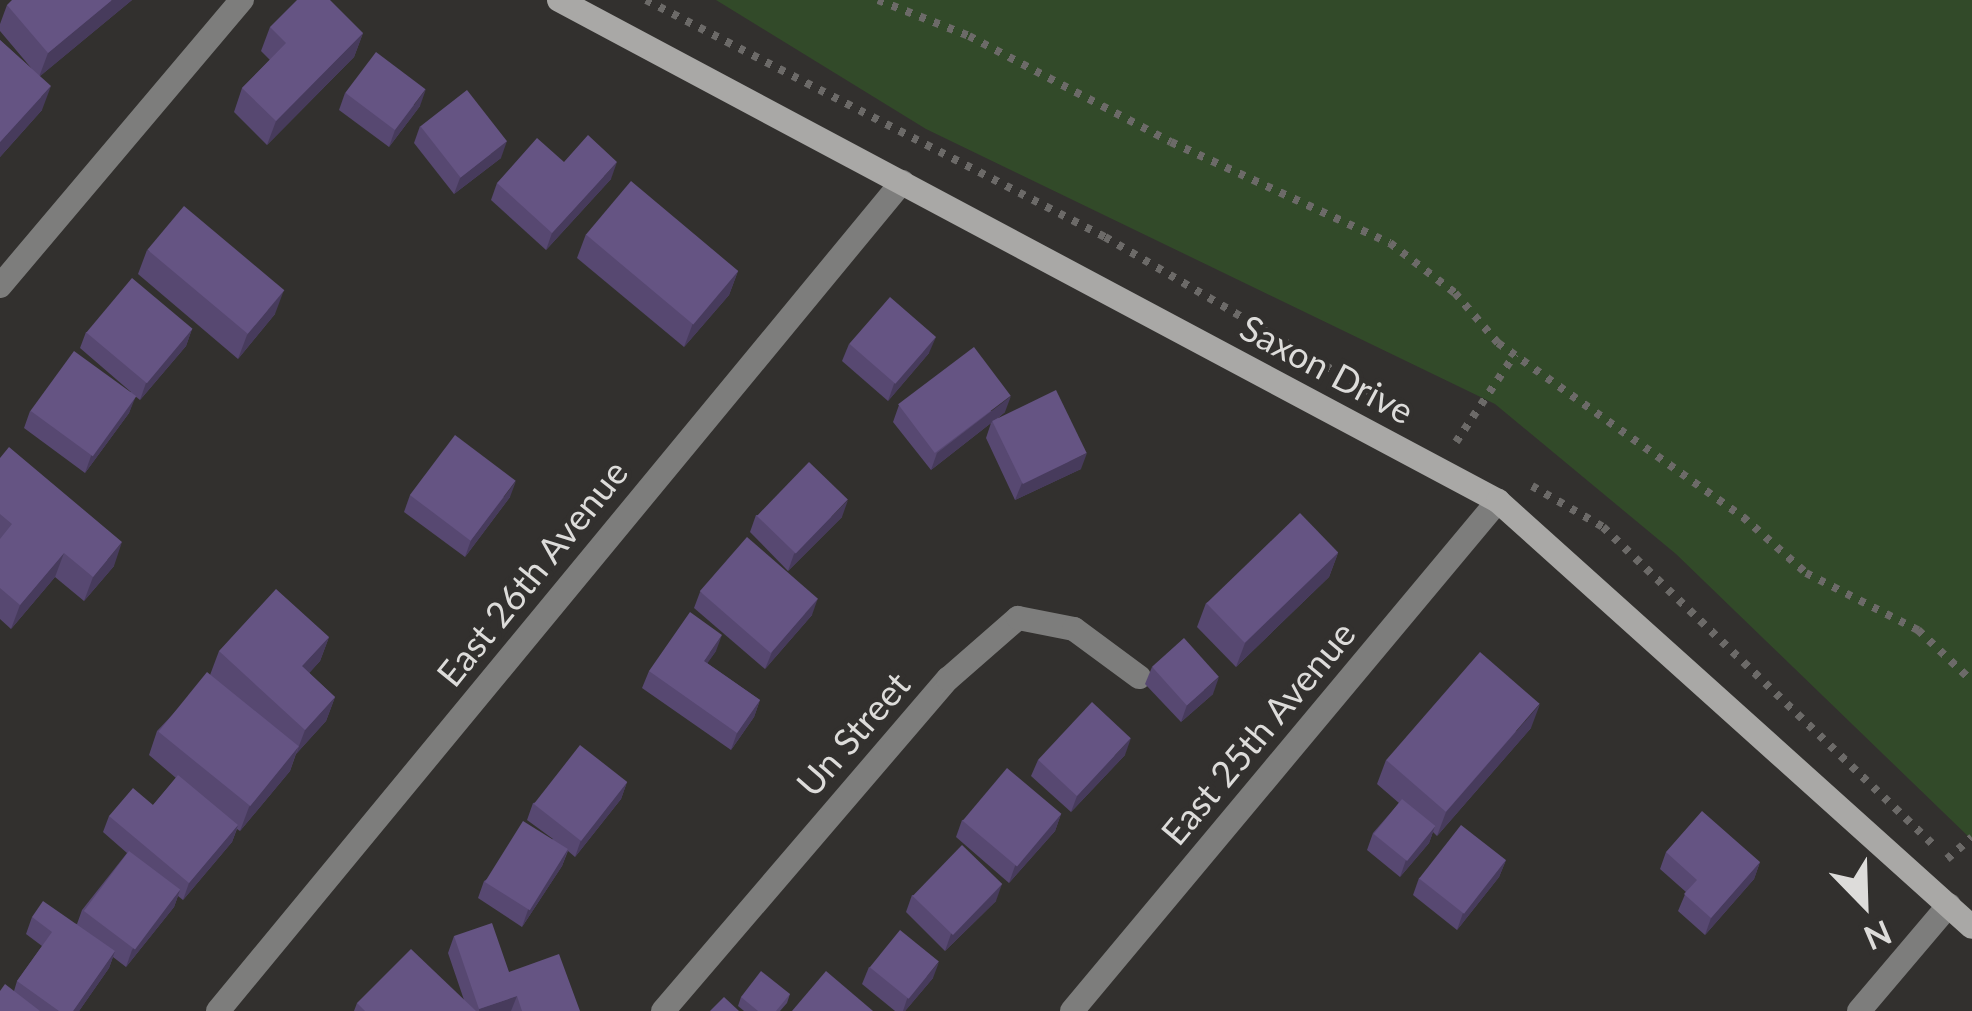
<!DOCTYPE html>
<html>
<head>
<meta charset="utf-8">
<style>
	body { margin:0 }
	#map { position:relative; width:1972px; height:1011px; overflow:hidden; background:#32302e; font-family:Lato,sans-serif }
	div>[style] { position:absolute }
	.green>* { inset:0; background:#324a29 }
	.path>* { height:8px; margin-top:-4px; transform-origin:0; background:repeating-linear-gradient(90deg,#6c6a68 0 6px,transparent 0 15px) }
	.street>* { height:24px; margin:-12px; padding:0 12px; transform-origin:12px; border-radius:12px; background:#7d7d7c }
	.secondary>* { height:24px; margin:-12px; padding:0 12px; transform-origin:12px; border-radius:12px; background:#a9a8a6 }
	.wall>* { inset:0; background:#574871 }
	.shaded-wall>* { inset:0; background:#473b5c }
	.building>* { inset:0; background:#655483; transform-origin:0 0 }
	span { translate:-50% -50%; white-space:nowrap; text-align:center; line-height:1.15; -webkit-text-stroke:9px #32302e; paint-order:stroke }
	.street-label { font-size:36px; color:#dddcda }
	.north { position:absolute; left:1804px; top:843px; width:120px; height:120px; -webkit-text-stroke:9px #32302e; paint-order:stroke; rotate:157deg; font-size:33px; font-weight:700; line-height:48px; text-align:center; color:#dddcda }
	.north::after { content:''; display:block; margin:auto; width:42px; height:54px; background:#dddcda; clip-path:polygon(50% 0,100% 100%,50% 72%,0 100%) }
</style>
</head>
<body>
<div id="map">
	<div class="green">
		<i style="clip-path:polygon(716px 0,1972px 0,1972px 840px,1676px 554px,1495px 404px,926px 129px)"></i>
	</div>
	<div class="path">
		<i style="left:646px;top:0;width:517px;rotate:27.31deg"></i>
		<i style="left:1105px;top:237px;width:317px;rotate:30.3deg"></i>
		<i style="left:878px;top:0;width:98px;rotate:21.6deg"></i>
		<i style="left:969px;top:36px;width:228px;rotate:27.7deg"></i>
		<i style="left:1171px;top:142px;width:241px;rotate:24.8deg"></i>
		<i style="left:1390px;top:243px;width:82px;rotate:37.6deg"></i>
		<i style="left:1455px;top:293px;width:66px;rotate:49.3deg"></i>
		<i style="left:1498px;top:343px;width:301px;rotate:35.4deg"></i>
		<i style="left:1743px;top:517px;width:84px;rotate:41.6deg"></i>
		<i style="left:1806px;top:573px;width:126px;rotate:27deg"></i>
		<i style="left:1918px;top:630px;width:74px;rotate:43.4deg"></i>
		<i style="left:1456px;top:442px;width:106px;rotate:-56.2deg"></i>
		<i style="left:1532px;top:486px;width:82px;rotate:30deg"></i>
		<i style="left:1603px;top:527px;width:460px;rotate:43.9deg"></i>
		<i style="left:1947px;top:859px;width:33px;rotate:-41deg"></i>
	</div>
	<div class="street">
		<i style="left:0;top:286px;width:375px;rotate:-49.8deg"></i>
		<i style="left:218px;top:1011px;width:1075px;rotate:-50.47deg"></i>
		<i style="left:663px;top:1011px;width:438px;rotate:-49.4deg"></i>
		<i style="left:948px;top:679px;width:93px;rotate:-41.1deg"></i>
		<i style="left:1018px;top:618px;width:57px;rotate:11.1deg"></i>
		<i style="left:1074px;top:629px;width:81px;rotate:36.4deg"></i>
		<i style="left:1072px;top:1011px;width:665px;rotate:-50.13deg"></i>
		<i style="left:1859px;top:1011px;width:139px;rotate:-49.7deg"></i>
	</div>
	<div class="secondary">
		<i style="left:559px;top:0;width:1064px;rotate:28.08deg"></i>
		<i style="left:1498px;top:501px;width:637px;rotate:41.95deg"></i>
	</div>
	<div class="wall">
		<i style="clip-path:polygon(132px 0,40px 76px,42px 110px,0 157px,0 40px,32px 69px,0 31px,0 24px,7px 5px)"></i>
		<i style="clip-path:polygon(270px 27px,363px 33px,354px 57px,267px 145px,234px 112px,242px 88px,270px 60px,261px 51px)"></i>
		<i style="clip-path:polygon(345px 93px,420px 106px,389px 147px,339px 110px)"></i>
		<i style="clip-path:polygon(420px 126px,501px 158px,454px 194px,414px 143px)"></i>
		<i style="clip-path:polygon(564px 162px,611px 179px,546px 250px,491px 200px,497px 183px)"></i>
		<i style="clip-path:polygon(586px 234px,738px 271px,729px 295px,684px 347px,577px 258px)"></i>
		<i style="clip-path:polygon(147px 250px,275px 314px,238px 359px,138px 274px)"></i>
		<i style="clip-path:polygon(192px 329px,186px 346px,140px 400px,135px 396px,129px 413px,85px 473px,24px 428px,30px 411px,131px 392px,80px 348px,86px 332px)"></i>
		<i style="clip-path:polygon(849px 344px,929px 353px,888px 401px,842px 361px)"></i>
		<i style="clip-path:polygon(899px 405px,1005px 412px,998px 418px,1081px 469px,1015px 500px,986px 438px,991px 423px,931px 470px,893px 422px)"></i>
		<i style="clip-path:polygon(0 458px,114px 566px,84px 601px,55px 577px,11px 629px,0 619px)"></i>
		<i style="clip-path:polygon(410px 495px,510px 497px,465px 557px,404px 512px)"></i>
		<i style="clip-path:polygon(756px 515px,842px 517px,788px 571px,750px 532px)"></i>
		<i style="clip-path:polygon(1338px 553px,1329px 577px,1236px 667px,1197px 627px,1206px 603px)"></i>
		<i style="clip-path:polygon(700px 592px,812px 615px,765px 669px,694px 608px)"></i>
		<i style="clip-path:polygon(329px 637px,320px 661px,309px 673px,335px 697px,326px 721px,296px 754px,290px 771px,240px 831px,237px 829px,232px 842px,183px 900px,178px 896px,174px 907px,126px 967px,113px 957px,109px 968px,79px 1011px,0 1011px,14px 991px,17px 981px,42px 946px,26px 934px,32px 917px,77px 924px,82px 910px,127px 853px,103px 832px,109px 816px,153px 805px,176px 778px,149px 755px,157px 731px,210px 675px,219px 651px)"></i>
		<i style="clip-path:polygon(716px 651px,707px 663px,760px 700px,754px 717px,731px 750px,642px 688px,649px 671px)"></i>
		<i style="clip-path:polygon(1152px 667px,1213px 694px,1181px 722px,1145px 684px)"></i>
		<i style="clip-path:polygon(1531px 728px,1437px 836px,1433px 832px,1429px 843px,1400px 877px,1367px 850px,1373px 833px,1399px 803px,1377px 784px,1386px 760px)"></i>
		<i style="clip-path:polygon(1125px 755px,1071px 812px,1031px 776px,1038px 760px)"></i>
		<i style="clip-path:polygon(627px 782px,621px 799px,575px 857px,568px 851px,562px 866px,522px 927px,478px 898px,484px 881px,553px 839px,527px 820px,533px 803px)"></i>
		<i style="clip-path:polygon(1061px 814px,1055px 831px,1009px 883px,956px 837px,962px 820px)"></i>
		<i style="clip-path:polygon(1666px 852px,1760px 862px,1754px 879px,1705px 935px,1678px 911px,1686px 892px,1660px 869px)"></i>
		<i style="clip-path:polygon(1506px 860px,1499px 877px,1457px 930px,1413px 895px,1419px 878px)"></i>
		<i style="clip-path:polygon(912px 895px,996px 901px,945px 951px,906px 912px)"></i>
		<i style="clip-path:polygon(454px 936px,509px 972px,580px 1011px,354px 1011px,357px 1003px,464px 1000px,448px 953px)"></i>
		<i style="clip-path:polygon(869px 967px,933px 978px,905px 1011px,895px 1011px,862px 984px)"></i>
		<i style="clip-path:polygon(790px 994px,787px 1003px,780px 1011px,744px 1011px,738px 1006px,741px 997px)"></i>
	</div>
	<div class="shaded-wall">
		<i style="clip-path:polygon(112px 0,132px 0,39px 77px,48px 53px)"></i>
		<i style="clip-path:polygon(363px 33px,354px 57px,267px 145px,276px 121px)"></i>
		<i style="clip-path:polygon(51px 86px,42px 110px,0 157px,0 142px)"></i>
		<i style="clip-path:polygon(426px 89px,420px 106px,389px 147px,395px 130px)"></i>
		<i style="clip-path:polygon(507px 141px,501px 158px,454px 194px,460px 178px)"></i>
		<i style="clip-path:polygon(617px 162px,611px 179px,546px 250px,552px 233px)"></i>
		<i style="clip-path:polygon(738px 271px,729px 295px,684px 347px,693px 323px)"></i>
		<i style="clip-path:polygon(284px 290px,275px 314px,238px 359px,247px 335px)"></i>
		<i style="clip-path:polygon(192px 329px,186px 346px,140px 400px,146px 383px)"></i>
		<i style="clip-path:polygon(936px 337px,929px 353px,888px 401px,894px 384px)"></i>
		<i style="clip-path:polygon(136px 396px,129px 413px,85px 473px,91px 456px)"></i>
		<i style="clip-path:polygon(1011px 396px,1005px 412px,931px 470px,937px 453px)"></i>
		<i style="clip-path:polygon(1087px 453px,1081px 469px,1015px 500px,1022px 483px)"></i>
		<i style="clip-path:polygon(516px 481px,510px 497px,465px 557px,471px 540px)"></i>
		<i style="clip-path:polygon(848px 500px,842px 517px,788px 571px,794px 554px)"></i>
		<i style="clip-path:polygon(122px 542px,114px 566px,84px 601px,93px 577px)"></i>
		<i style="clip-path:polygon(64px 553px,55px 577px,11px 629px,20px 605px)"></i>
		<i style="clip-path:polygon(1338px 553px,1329px 577px,1236px 667px,1245px 643px)"></i>
		<i style="clip-path:polygon(818px 598px,812px 615px,765px 669px,772px 652px)"></i>
		<i style="clip-path:polygon(722px 635px,716px 651px,697px 678px,704px 661px)"></i>
		<i style="clip-path:polygon(329px 637px,320px 661px,294px 690px,302px 666px)"></i>
		<i style="clip-path:polygon(1219px 677px,1213px 694px,1181px 722px,1187px 705px)"></i>
		<i style="clip-path:polygon(335px 697px,326px 721px,296px 754px,305px 730px)"></i>
		<i style="clip-path:polygon(760px 700px,754px 717px,731px 750px,737px 733px)"></i>
		<i style="clip-path:polygon(1540px 704px,1531px 728px,1437px 836px,1446px 812px)"></i>
		<i style="clip-path:polygon(1131px 738px,1125px 755px,1071px 812px,1077px 796px)"></i>
		<i style="clip-path:polygon(298px 747px,290px 771px,240px 831px,249px 807px)"></i>
		<i style="clip-path:polygon(627px 782px,621px 799px,575px 857px,581px 840px)"></i>
		<i style="clip-path:polygon(1061px 814px,1055px 831px,1009px 883px,1015px 866px)"></i>
		<i style="clip-path:polygon(238px 825px,232px 842px,183px 900px,189px 883px)"></i>
		<i style="clip-path:polygon(1435px 826px,1429px 843px,1400px 877px,1406px 860px)"></i>
		<i style="clip-path:polygon(568px 849px,562px 866px,522px 927px,528px 910px)"></i>
		<i style="clip-path:polygon(1506px 860px,1499px 877px,1457px 930px,1463px 913px)"></i>
		<i style="clip-path:polygon(1760px 862px,1754px 879px,1705px 935px,1711px 918px)"></i>
		<i style="clip-path:polygon(1002px 884px,996px 901px,945px 951px,951px 934px)"></i>
		<i style="clip-path:polygon(180px 890px,174px 907px,126px 967px,132px 950px)"></i>
		<i style="clip-path:polygon(115px 951px,109px 968px,79px 1011px,73px 1011px)"></i>
		<i style="clip-path:polygon(939px 962px,933px 978px,905px 1011px,903px 1011px,907px 999px)"></i>
		<i style="clip-path:polygon(517px 996px,511px 1011px,479px 1011px,479px 1009px)"></i>
	</div>
	<div class="building">
		<i style="clip-path:polygon(12px 0,112px 0,48px 53px,7px 5px)"></i>
		<i style="clip-path:polygon(297px 0,330px 0,363px 33px,276px 121px,242px 88px,286px 43px,270px 27px)"></i>
		<i style="clip-path:polygon(0 40px,51px 86px,0 142px)"></i>
		<i style="left:376px;top:52px;width:62px;height:51px;rotate:37deg"></i>
		<i style="left:467px;top:90px;width:65px;height:59px;rotate:52deg"></i>
		<i style="clip-path:polygon(588px 135px,617px 162px,552px 233px,497px 183px,537px 138px,564px 162px)"></i>
		<i style="left:631px;top:181px;width:140px;height:70px;rotate:40deg"></i>
		<i style="left:184px;top:206px;width:131px;height:57px;rotate:40deg"></i>
		<i style="left:132px;top:278px;width:79px;height:71px;rotate:40deg"></i>
		<i style="left:890px;top:297px;width:61px;height:62px;rotate:41deg"></i>
		<i style="left:974px;top:347px;width:61px;height:95px;rotate:53deg"></i>
		<i style="left:74px;top:351px;width:77px;height:74px;rotate:36deg"></i>
		<i style="left:1056px;top:390px;width:70px;height:71px;rotate:64deg"></i>
		<i style="left:455px;top:435px;width:76px;height:75px;rotate:37deg"></i>
		<i style="clip-path:polygon(9px 447px,122px 542px,93px 577px,64px 553px,20px 605px,0 588px,0 539px,12px 524px,0 514px,0 458px)"></i>
		<i style="left:809px;top:462px;width:54px;height:75px;rotate:44deg"></i>
		<i style="left:1300px;top:513px;width:55px;height:130px;rotate:46deg"></i>
		<i style="left:747px;top:537px;width:94px;height:72px;rotate:41deg"></i>
		<i style="clip-path:polygon(276px 589px,329px 637px,302px 666px,335px 697px,305px 730px,219px 651px)"></i>
		<i style="clip-path:polygon(690px 612px,722px 635px,704px 661px,760px 700px,737px 733px,649px 671px)"></i>
		<i style="left:1184px;top:638px;width:52px;height:43px;rotate:48deg"></i>
		<i style="left:1480px;top:652px;width:79px;height:143px;rotate:41deg"></i>
		<i style="left:207px;top:672px;width:118px;height:77px;rotate:39deg"></i>
		<i style="left:1092px;top:702px;width:53px;height:79px;rotate:43deg"></i>
		<i style="left:580px;top:745px;width:60px;height:75px;rotate:38deg"></i>
		<i style="left:1007px;top:768px;width:71px;height:69px;rotate:40deg"></i>
		<i style="clip-path:polygon(178px 775px,238px 825px,189px 883px,109px 816px,133px 788px,153px 805px)"></i>
		<i style="left:1402px;top:799px;width:43px;height:45px;rotate:39deg"></i>
		<i style="clip-path:polygon(1702px 811px,1760px 862px,1711px 918px,1684px 894px,1697px 880px,1666px 852px)"></i>
		<i style="left:523px;top:821px;width:53px;height:72px;rotate:32deg"></i>
		<i style="left:1461px;top:825px;width:57px;height:68px;rotate:38deg"></i>
		<i style="left:962px;top:845px;width:56px;height:71px;rotate:44deg"></i>
		<i style="left:129px;top:851px;width:64px;height:75px;rotate:37deg"></i>
		<i style="clip-path:polygon(43px 901px,115px 951px,73px 1011px,59px 1011px,17px 981px,52px 932px,32px 917px)"></i>
		<i style="clip-path:polygon(492px 923px,509px 972px,559px 954px,580px 1011px,522px 1011px,517px 996px,479px 1009px,454px 936px)"></i>
		<i style="left:900px;top:930px;width:50px;height:48px;rotate:39deg"></i>
		<i style="clip-path:polygon(411px 949px,476px 1011px,365px 1011px,357px 1003px)"></i>
		<i style="clip-path:polygon(761px 971px,790px 994px,776px 1011px,758px 1011px,741px 997px)"></i>
		<i style="clip-path:polygon(826px 971px,873px 1011px,792px 1011px)"></i>
		<i style="clip-path:polygon(5px 984px,40px 1011px,0 1011px,0 991px)"></i>
		<i style="clip-path:polygon(724px 997px,739px 1011px,710px 1011px)"></i>
	</div>
	<div class="street-label">
		<span style="left:1327px;top:369px;rotate:28deg">Saxon Drive</span>
		<span style="left:532px;top:573px;rotate:-51deg">East 26th Avenue</span>
		<span style="left:1258px;top:733px;rotate:-50deg">East 25th Avenue</span>
		<span style="left:853px;top:734px;rotate:-49deg">Un Street</span>
	</div>
	<div class="north">N</div>
</div>
</body>
</html>
